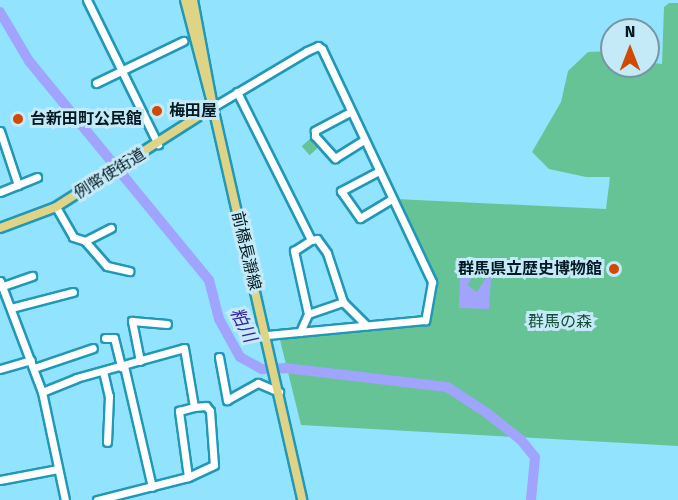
<!DOCTYPE html>
<html>
<head>
<meta charset="utf-8">
<style>
	body { margin:0 }
	#map { position:relative; width:678px; height:500px; overflow:hidden; background:#92e3fd; font-family:"Fira Sans","Noto Sans JP",sans-serif }
	div>[style] { position:absolute }
	.green>* { inset:0; background:#66c396; transform-origin:0 0 }
	.water>* { inset:0; background:#a0a4fd }
	.river>* { height:10px; margin:-5px; padding:0 5px; transform-origin:5px; border-radius:5px; background:#a0a4fd }
	.roads { filter:drop-shadow(2px 0 #2098b7) drop-shadow(-2px 0 #2098b7) drop-shadow(0 2px #2098b7) drop-shadow(0 -2px #2098b7) }
	.minor>* { height:7px; margin:-3.5px; padding:0 3.5px; transform-origin:3.5px; border-radius:3.5px; background:#fff }
	.major>* { height:8px; margin:-4px; padding:0 4px; transform-origin:4px; border-radius:4px; background:#dfd385 }
	.dots>* { width:16px; height:16px; translate:-50% -50%; box-sizing:border-box; border:3px solid #c4e9f7; border-radius:50% }
	span { translate:-50% -50%; white-space:nowrap; text-align:center; line-height:1.15; -webkit-text-stroke:6px #c4e9f7; paint-order:stroke }
	.poi-label { font-size:16px; color:#041a22; font-weight:700 }
	.left { translate:0 -50%; text-align:left }
	.right { translate:-100% -50%; text-align:right }
	.street-label { font-size:16px; color:#041a22 }
	.park-label { font-size:16px; color:#134f35 }
	.water-label { font-size:18px; color:#3923a1; font-style:italic }
	.north { position:absolute; left:600px; top:18px; width:60px; height:60px; box-sizing:border-box; background:#c4e9f7; border:2px solid #7796a2; border-radius:50%; rotate:0deg; font-size:16px; font-weight:700; line-height:24px; text-align:center; color:#041a22 }
	.north::after { content:''; display:block; margin:auto; width:21px; height:27px; background:#cf4a02; clip-path:polygon(50% 0,100% 100%,50% 72%,0 100%) }
</style>
</head>
<body>
<div id="map">
	<div class="green">
		<i style="clip-path:polygon(669px 3px,678px 3px,678px 446px,301px 425px,279px 336px,427px 323px,434px 282px,396px 199px,606px 209px,610px 177px,586px 177px,549px 169px,532px 152px,561px 102px,568px 71px,588px 52px,612px 51px,612px 66px,648px 66px,648px 52px,652px 52px,653px 63px,662px 64px,664px 7px)"></i>
		<i style="left:312px;top:137px;width:12px;height:14px;rotate:48deg"></i>
	</div>
	<div class="water">
		<i style="clip-path:polygon(460px 276px,473px 277px,467px 285px,477px 292px,486px 278px,491px 278px,489px 309px,459px 308px)"></i>
	</div>
	<div class="river">
		<i style="left:0;top:12px;width:57px;rotate:59.4deg"></i>
		<i style="left:29px;top:61px;width:283px;rotate:50.6deg"></i>
		<i style="left:209px;top:280px;width:40px;rotate:75.6deg"></i>
		<i style="left:219px;top:319px;width:43px;rotate:61.1deg"></i>
		<i style="left:240px;top:357px;width:25px;rotate:29deg"></i>
		<i style="left:262px;top:369px;width:23px;rotate:-2deg"></i>
		<i style="left:285px;top:368px;width:163px;rotate:6.7deg"></i>
		<i style="left:447px;top:387px;width:48px;rotate:33deg"></i>
		<i style="left:487px;top:413px;width:43px;rotate:38.5deg"></i>
		<i style="left:521px;top:440px;width:22px;rotate:51deg"></i>
		<i style="left:535px;top:457px;width:43px;rotate:95.3deg"></i>
	</div>
	<div class="roads">
		<div class="minor">
			<i style="left:87px;top:0;width:161px;rotate:63.8deg"></i>
			<i style="left:96px;top:83px;width:97px;rotate:-25.8deg"></i>
			<i style="left:237px;top:92px;width:165px;rotate:63.4deg"></i>
			<i style="left:213px;top:107px;width:109px;rotate:-30.8deg"></i>
			<i style="left:307px;top:51px;width:12px;rotate:-24deg"></i>
			<i style="left:318px;top:46px;width:5px;rotate:37deg"></i>
			<i style="left:322px;top:49px;width:258px;rotate:64.7deg"></i>
			<i style="left:432px;top:282px;width:39px;rotate:100deg"></i>
			<i style="left:425px;top:320px;width:161px;rotate:174.6deg"></i>
			<i style="left:350px;top:112px;width:40px;rotate:152deg"></i>
			<i style="left:315px;top:131px;width:5px;rotate:90deg"></i>
			<i style="left:315px;top:136px;width:30px;rotate:48deg"></i>
			<i style="left:335px;top:158px;width:34px;rotate:-32deg"></i>
			<i style="left:0;top:131px;width:57px;rotate:71.6deg"></i>
			<i style="left:379px;top:171px;width:43px;rotate:152.2deg"></i>
			<i style="left:341px;top:191px;width:33px;rotate:55deg"></i>
			<i style="left:360px;top:218px;width:37px;rotate:-31deg"></i>
			<i style="left:0;top:192px;width:40px;rotate:-22deg"></i>
			<i style="left:56px;top:207px;width:34px;rotate:60deg"></i>
			<i style="left:73px;top:237px;width:13px;rotate:18deg"></i>
			<i style="left:85px;top:241px;width:33px;rotate:49deg"></i>
			<i style="left:107px;top:266px;width:23px;rotate:13deg"></i>
			<i style="left:85px;top:241px;width:29px;rotate:-27deg"></i>
			<i style="left:0;top:281px;width:119px;rotate:69.3deg"></i>
			<i style="left:42px;top:392px;width:110px;rotate:78deg"></i>
			<i style="left:0;top:287px;width:34px;rotate:-19deg"></i>
			<i style="left:11px;top:308px;width:64px;rotate:-14.5deg"></i>
			<i style="left:308px;top:314px;width:37px;rotate:-19deg"></i>
			<i style="left:300px;top:332px;width:20px;rotate:-66deg"></i>
			<i style="left:308px;top:314px;width:65px;rotate:-102.5deg"></i>
			<i style="left:294px;top:251px;width:20px;rotate:-33deg"></i>
			<i style="left:311px;top:240px;width:6px;rotate:-9deg"></i>
			<i style="left:317px;top:239px;width:17px;rotate:54deg"></i>
			<i style="left:327px;top:253px;width:52px;rotate:71.9deg"></i>
			<i style="left:343px;top:302px;width:33px;rotate:45deg"></i>
			<i style="left:105px;top:338px;width:9px"></i>
			<i style="left:114px;top:338px;width:30px;rotate:76deg"></i>
			<i style="left:219px;top:357px;width:44px;rotate:79.5deg"></i>
			<i style="left:227px;top:400px;width:35px;rotate:-29deg"></i>
			<i style="left:258px;top:383px;width:23px;rotate:23deg"></i>
			<i style="left:140px;top:361px;width:41px;rotate:-101.3deg"></i>
			<i style="left:132px;top:321px;width:35px;rotate:5deg"></i>
			<i style="left:124px;top:366px;width:124px;rotate:77deg"></i>
			<i style="left:34px;top:368px;width:62px;rotate:-18.7deg"></i>
			<i style="left:0;top:369px;width:32px;rotate:-16deg"></i>
			<i style="left:103px;top:371px;width:26px;rotate:77deg"></i>
			<i style="left:109px;top:396px;width:46px;rotate:92.5deg"></i>
			<i style="left:42px;top:392px;width:37px;rotate:-22deg"></i>
			<i style="left:76px;top:378px;width:112px;rotate:-15.5deg"></i>
			<i style="left:184px;top:348px;width:60px;rotate:80.4deg"></i>
			<i style="left:194px;top:407px;width:12px;rotate:-5deg"></i>
			<i style="left:206px;top:406px;width:6px;rotate:51deg"></i>
			<i style="left:210px;top:411px;width:54px;rotate:85.8deg"></i>
			<i style="left:214px;top:465px;width:29px;rotate:155deg"></i>
			<i style="left:188px;top:477px;width:94px;rotate:165.8deg"></i>
			<i style="left:188px;top:477px;width:67px;rotate:-97.8deg"></i>
			<i style="left:179px;top:411px;width:16px;rotate:-15deg"></i>
			<i style="left:0;top:480px;width:59px;rotate:-10.7deg"></i>
		</div>
		<div class="major">
			<i style="left:185px;top:0;width:111px;rotate:75.3deg"></i>
			<i style="left:213px;top:107px;width:109px;rotate:-100.6deg"></i>
			<i style="left:0;top:228px;width:60px;rotate:-20.6deg"></i>
			<i style="left:56px;top:207px;width:186px;rotate:-32.5deg"></i>
			<i style="left:213px;top:107px;width:403px;rotate:77.2deg"></i>
		</div>
	</div>
	<div class="dots">
		<i style="left:157px;top:111px;background:#cf4a02"></i>
		<i style="left:18px;top:119px;background:#cf4a02"></i>
		<i style="left:614px;top:269px;background:#cf4a02"></i>
	</div>
	<div class="poi-label">
		<span class="left" style="left:169px;top:111px">梅田屋</span>
		<span class="left" style="left:30px;top:119px">台新田町公民館</span>
		<span class="right" style="left:602px;top:269px">群馬県立歴史博物館</span>
	</div>
	<div class="street-label">
		<span style="left:110px;top:174px;rotate:-32deg">例幣使街道</span>
		<span style="left:246px;top:251px;rotate:77deg">前橋長瀞線</span>
	</div>
	<div class="park-label">
		<span style="left:560px;top:322px">群馬の森</span>
	</div>
	<div class="water-label">
		<span style="left:243px;top:325px;rotate:64deg">粕川</span>
	</div>
	<div class="north">N</div>
</div>
</body>
</html>
